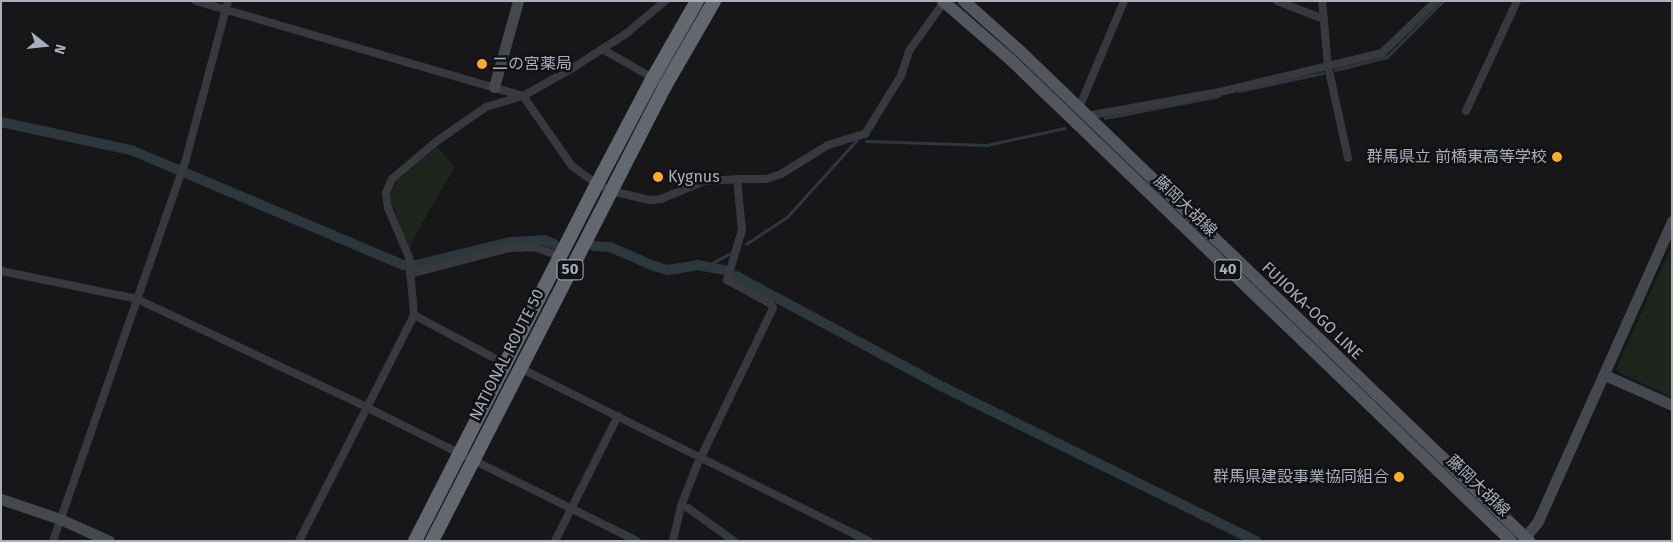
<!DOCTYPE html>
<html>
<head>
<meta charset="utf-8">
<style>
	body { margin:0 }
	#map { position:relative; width:1673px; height:542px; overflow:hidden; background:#171719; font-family:"Fira Sans","Noto Sans JP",sans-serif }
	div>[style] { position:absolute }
	.green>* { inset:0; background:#1d251d }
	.stream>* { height:2.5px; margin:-1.25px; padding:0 1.25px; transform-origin:1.25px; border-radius:1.25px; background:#2c373e }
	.canal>* { height:10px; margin:-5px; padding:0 5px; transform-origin:5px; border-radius:5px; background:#2c373e }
	.street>* { height:8px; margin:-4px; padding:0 4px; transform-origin:4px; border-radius:4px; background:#38393f }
	.secondary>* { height:11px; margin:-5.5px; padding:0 5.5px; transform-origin:5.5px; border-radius:5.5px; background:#46484f }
	.primary>* { height:12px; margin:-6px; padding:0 6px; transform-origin:6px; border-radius:6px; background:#53565e }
	.highway>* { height:14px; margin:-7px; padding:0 7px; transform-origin:7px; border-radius:7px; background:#636770 }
	.dots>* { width:14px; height:14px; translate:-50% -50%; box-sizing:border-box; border:2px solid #121214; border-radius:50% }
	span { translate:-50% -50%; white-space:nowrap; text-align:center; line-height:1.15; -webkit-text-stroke:5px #121214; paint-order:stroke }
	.shield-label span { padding:1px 4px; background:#121214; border:1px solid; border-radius:4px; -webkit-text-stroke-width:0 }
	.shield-label { font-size:15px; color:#a8afba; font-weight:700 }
	.poi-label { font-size:16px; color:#a8afba }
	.left { translate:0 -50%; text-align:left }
	.right { translate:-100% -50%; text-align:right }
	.street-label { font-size:16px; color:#a8afba }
	.frame { position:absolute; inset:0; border:2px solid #a8afba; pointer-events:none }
	.north { position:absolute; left:20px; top:20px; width:50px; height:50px; -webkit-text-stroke:4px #121214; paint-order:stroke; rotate:106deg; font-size:14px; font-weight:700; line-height:20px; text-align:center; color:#a8afba }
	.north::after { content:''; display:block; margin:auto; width:18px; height:22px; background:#a8afba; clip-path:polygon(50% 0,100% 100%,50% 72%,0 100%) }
</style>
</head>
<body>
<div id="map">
	<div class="green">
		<i style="clip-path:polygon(437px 147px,455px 167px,417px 232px,410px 249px,407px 247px,389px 196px,397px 181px)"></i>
		<i style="clip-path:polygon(1672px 245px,1672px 397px,1620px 373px,1616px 369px)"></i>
	</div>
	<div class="stream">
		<i style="left:1335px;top:70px;width:54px;rotate:-14deg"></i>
		<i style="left:1387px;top:57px;width:79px;rotate:-45deg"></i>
		<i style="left:1239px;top:91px;width:86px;rotate:-12.1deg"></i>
		<i style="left:1105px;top:118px;width:116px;rotate:-10.9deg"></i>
		<i style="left:866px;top:141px;width:121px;rotate:1.9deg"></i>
		<i style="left:987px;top:145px;width:79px;rotate:-12.4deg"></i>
		<i style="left:746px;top:244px;width:49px;rotate:-33.4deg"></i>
		<i style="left:787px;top:217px;width:103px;rotate:-47.8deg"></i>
		<i style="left:707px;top:266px;width:25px;rotate:-29deg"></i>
	</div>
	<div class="canal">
		<i style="left:1px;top:122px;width:133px;rotate:12.2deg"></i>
		<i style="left:131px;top:150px;width:295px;rotate:22.9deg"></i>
		<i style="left:403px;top:265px;width:13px"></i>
		<i style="left:416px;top:265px;width:98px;rotate:-13.6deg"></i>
		<i style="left:511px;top:242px;width:33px;rotate:-3deg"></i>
		<i style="left:544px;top:240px;width:11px;rotate:22deg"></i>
		<i style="left:594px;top:246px;width:16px;rotate:4deg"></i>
		<i style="left:610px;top:247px;width:48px;rotate:23.4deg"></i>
		<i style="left:654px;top:266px;width:15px;rotate:16deg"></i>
		<i style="left:668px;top:270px;width:30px;rotate:-9deg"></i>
		<i style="left:698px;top:265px;width:26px;rotate:11deg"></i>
		<i style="left:736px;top:276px;width:235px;rotate:28.2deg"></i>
		<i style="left:943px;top:387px;width:349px;rotate:26.2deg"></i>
	</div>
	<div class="street">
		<i style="left:196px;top:1px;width:341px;rotate:16.2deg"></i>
		<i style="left:523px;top:96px;width:85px;rotate:55deg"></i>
		<i style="left:572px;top:166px;width:31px;rotate:36deg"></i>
		<i style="left:597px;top:184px;width:16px;rotate:27deg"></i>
		<i style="left:611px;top:191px;width:40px;rotate:13deg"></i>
		<i style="left:650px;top:200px;width:11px;rotate:-5deg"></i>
		<i style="left:661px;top:199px;width:47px;rotate:-22.7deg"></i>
		<i style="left:704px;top:181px;width:33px;rotate:-3deg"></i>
		<i style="left:737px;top:179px;width:51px;rotate:84.4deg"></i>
		<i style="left:742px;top:230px;width:52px;rotate:106.7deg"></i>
		<i style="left:727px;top:280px;width:50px;rotate:28.6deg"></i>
		<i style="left:771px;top:304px;width:4px;rotate:63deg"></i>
		<i style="left:773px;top:308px;width:174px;rotate:115.8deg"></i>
		<i style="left:697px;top:465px;width:44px;rotate:111.3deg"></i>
		<i style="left:681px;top:506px;width:36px;rotate:103deg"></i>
		<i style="left:1277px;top:1px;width:50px;rotate:21deg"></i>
		<i style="left:1322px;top:1px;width:65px;rotate:84.7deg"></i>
		<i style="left:1328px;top:66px;width:94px;rotate:77.7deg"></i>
		<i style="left:602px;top:49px;width:59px;rotate:29.6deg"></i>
		<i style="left:1079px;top:108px;width:116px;rotate:-67.2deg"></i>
		<i style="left:1466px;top:111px;width:121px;rotate:-65.1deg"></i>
		<i style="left:1087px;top:116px;width:139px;rotate:-10.3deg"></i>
		<i style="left:1224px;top:91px;width:163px;rotate:-13.5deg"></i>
		<i style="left:1382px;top:53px;width:75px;rotate:-43.9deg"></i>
		<i style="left:737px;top:179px;width:29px"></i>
		<i style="left:766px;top:179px;width:16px;rotate:-18deg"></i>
		<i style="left:781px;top:174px;width:55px;rotate:-31.7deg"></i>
		<i style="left:828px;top:145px;width:39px;rotate:-17deg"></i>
		<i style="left:865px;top:134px;width:68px;rotate:-58.2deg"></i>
		<i style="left:901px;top:76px;width:26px;rotate:-72deg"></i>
		<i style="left:909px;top:51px;width:60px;rotate:-54.5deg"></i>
		<i style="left:1px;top:271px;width:139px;rotate:11.6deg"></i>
		<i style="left:137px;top:299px;width:253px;rotate:25.2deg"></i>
		<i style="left:366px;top:407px;width:302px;rotate:26.3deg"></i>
		<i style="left:410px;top:274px;width:102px;rotate:-14.7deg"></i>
		<i style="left:509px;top:248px;width:24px;rotate:-2deg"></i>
		<i style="left:533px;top:247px;width:28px;rotate:18deg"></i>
		<i style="left:414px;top:315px;width:103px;rotate:28.3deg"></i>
		<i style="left:520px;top:368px;width:390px;rotate:26.4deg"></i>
		<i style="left:681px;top:506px;width:7px;rotate:16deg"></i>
		<i style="left:688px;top:508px;width:57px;rotate:35.7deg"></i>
		<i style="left:53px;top:541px;width:404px;rotate:-70.8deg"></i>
		<i style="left:186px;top:159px;width:163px;rotate:-75.1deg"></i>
		<i style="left:299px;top:541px;width:254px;rotate:-63deg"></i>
		<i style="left:414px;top:315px;width:58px;rotate:-94.9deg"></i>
		<i style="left:409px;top:257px;width:53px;rotate:-113.2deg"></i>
		<i style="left:388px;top:208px;width:15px;rotate:-98deg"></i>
		<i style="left:386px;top:193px;width:15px;rotate:-67deg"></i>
		<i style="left:392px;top:179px;width:59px;rotate:-40.2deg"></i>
		<i style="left:437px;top:141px;width:60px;rotate:-34.8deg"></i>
		<i style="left:486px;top:107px;width:39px;rotate:-17deg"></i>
		<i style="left:523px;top:96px;width:61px;rotate:-29.5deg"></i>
		<i style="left:576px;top:66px;width:61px;rotate:-32.9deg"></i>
		<i style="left:627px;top:33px;width:50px;rotate:-40.1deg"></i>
		<i style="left:555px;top:541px;width:140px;rotate:-63.3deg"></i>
	</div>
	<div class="secondary">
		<i style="left:494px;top:87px;width:89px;rotate:-74.4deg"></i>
		<i style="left:1605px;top:375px;width:73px;rotate:24.1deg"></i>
		<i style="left:1px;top:499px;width:62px;rotate:18.7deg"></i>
		<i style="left:60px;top:519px;width:54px;rotate:24.2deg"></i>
		<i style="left:1522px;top:541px;width:26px;rotate:-51deg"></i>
		<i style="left:1538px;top:521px;width:329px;rotate:-65.9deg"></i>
	</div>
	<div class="primary">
		<i style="left:943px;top:1px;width:90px;rotate:40.9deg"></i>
		<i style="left:1011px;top:60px;width:694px;rotate:43.89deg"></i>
		<i style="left:964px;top:1px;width:75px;rotate:41.8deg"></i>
		<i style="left:1020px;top:51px;width:707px;rotate:43.91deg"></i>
	</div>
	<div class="highway">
		<i style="left:415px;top:541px;width:401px;rotate:-63deg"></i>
		<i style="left:597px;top:184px;width:120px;rotate:-62.2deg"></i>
		<i style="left:653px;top:78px;width:89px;rotate:-60.3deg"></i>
		<i style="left:432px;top:541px;width:511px;rotate:-62.88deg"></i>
		<i style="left:665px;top:86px;width:98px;rotate:-60deg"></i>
	</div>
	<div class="dots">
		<i style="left:482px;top:64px;background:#ffab2a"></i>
		<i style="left:1557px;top:157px;background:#ffab2a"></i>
		<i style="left:658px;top:177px;background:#ffab2a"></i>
		<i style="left:1399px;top:477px;background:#ffab2a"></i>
	</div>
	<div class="shield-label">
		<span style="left:570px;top:270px">50</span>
		<span style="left:1228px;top:270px">40</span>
	</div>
	<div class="poi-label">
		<span class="left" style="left:492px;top:64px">二の宮薬局</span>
		<span class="right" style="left:1547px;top:157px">群馬県立 前橋東高等学校</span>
		<span class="left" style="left:668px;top:177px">Kygnus</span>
		<span class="right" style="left:1389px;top:477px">群馬県建設事業協同組合</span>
	</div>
	<div class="street-label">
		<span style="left:1185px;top:206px;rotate:44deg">藤岡大胡線</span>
		<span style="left:1312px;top:311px;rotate:44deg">FUJIOKA-OGO LINE</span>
		<span style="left:507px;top:355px;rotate:-63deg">NATIONAL ROUTE 50</span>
		<span style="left:1478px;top:486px;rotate:44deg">藤岡大胡線</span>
	</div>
	<div class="frame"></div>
	<div class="north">N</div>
</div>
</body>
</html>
